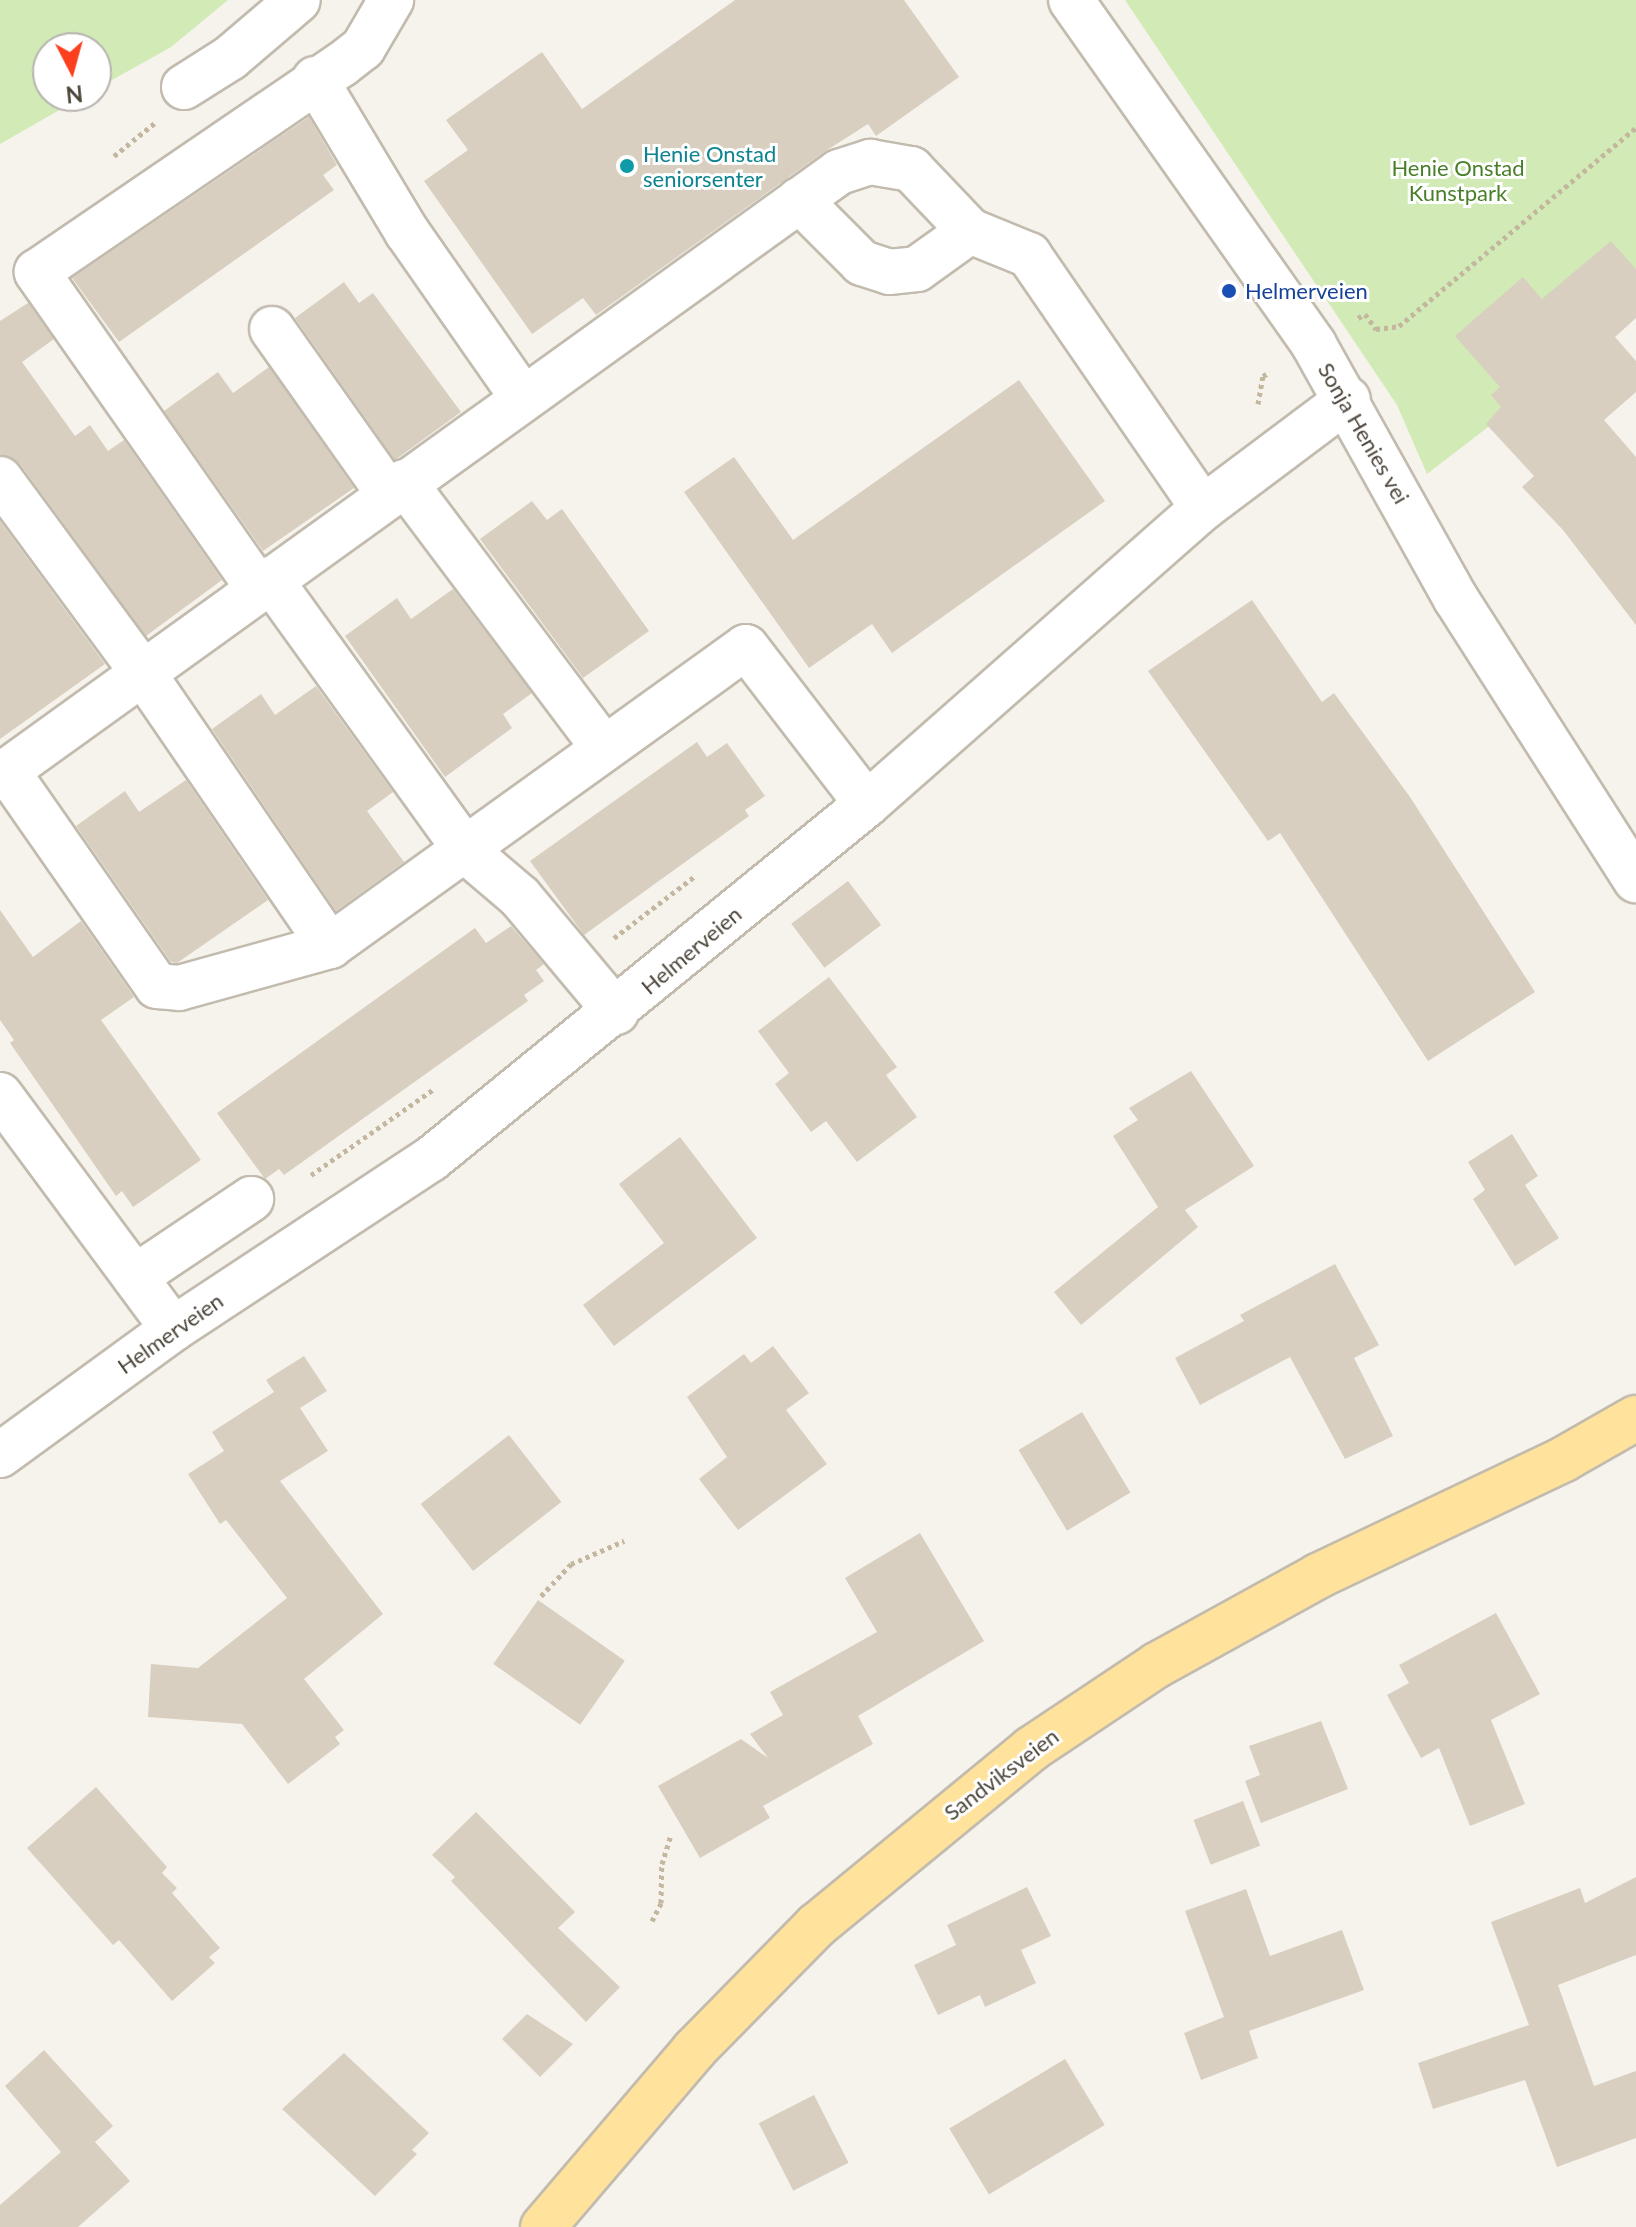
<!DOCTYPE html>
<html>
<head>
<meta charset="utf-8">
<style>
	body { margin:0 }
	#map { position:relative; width:1636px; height:2227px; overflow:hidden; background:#f6f3ec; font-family:Lato,sans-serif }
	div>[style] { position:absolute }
	.green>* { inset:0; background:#d2eab5 }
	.building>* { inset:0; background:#d8cfc1; transform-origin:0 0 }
	.path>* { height:5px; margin-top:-2.5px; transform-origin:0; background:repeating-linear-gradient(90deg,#c4b79f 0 4px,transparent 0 8px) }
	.roads { filter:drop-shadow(2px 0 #c2bbae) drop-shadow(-2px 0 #c2bbae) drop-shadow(0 2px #c2bbae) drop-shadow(0 -2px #c2bbae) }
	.minor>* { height:44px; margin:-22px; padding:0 22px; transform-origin:22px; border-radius:22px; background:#fff }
	.major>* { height:44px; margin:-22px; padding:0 22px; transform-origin:22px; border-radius:22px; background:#ffe39c }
	.dots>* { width:22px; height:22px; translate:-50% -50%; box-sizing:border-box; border:4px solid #fff; border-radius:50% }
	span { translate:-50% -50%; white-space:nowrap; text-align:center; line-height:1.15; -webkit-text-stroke:6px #fff; paint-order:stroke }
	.culture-label { font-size:22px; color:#0d838f }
	.left { translate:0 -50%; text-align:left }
	.park-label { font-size:22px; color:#4a7f2a }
	.transit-label { font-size:22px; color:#164399 }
	.street-label { font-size:22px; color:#4b4439 }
	.north { position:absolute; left:32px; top:32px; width:80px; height:80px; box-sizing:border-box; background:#fff; border:2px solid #b7b4b0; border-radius:50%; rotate:174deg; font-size:22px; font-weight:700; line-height:32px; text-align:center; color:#4b4439 }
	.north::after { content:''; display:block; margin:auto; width:28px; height:36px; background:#fc3f1d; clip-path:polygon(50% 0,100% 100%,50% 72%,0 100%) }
</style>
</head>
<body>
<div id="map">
	<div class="green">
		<i style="clip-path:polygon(0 0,228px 0,171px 47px,96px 89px,96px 48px,48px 48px,48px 96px,84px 96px,0 144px)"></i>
		<i style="clip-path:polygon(1125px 0,1636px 0,1636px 313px,1427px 474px,1397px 405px)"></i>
	</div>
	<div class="building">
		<i style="clip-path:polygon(735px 0,904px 0,959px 77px,876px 136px,868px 124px,824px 152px,596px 315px,583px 298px,532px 334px,424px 181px,468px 150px,446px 120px,542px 52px,582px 109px)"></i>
		<i style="clip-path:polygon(309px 117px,337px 165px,323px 175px,334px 190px,119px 342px,72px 278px)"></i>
		<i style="clip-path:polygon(1611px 241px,1636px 269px,1636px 318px,1615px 337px,1636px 361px,1636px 392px,1604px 420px,1636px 457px,1636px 625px,1563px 530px,1522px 487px,1534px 476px,1486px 424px,1501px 407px,1491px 395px,1500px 387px,1455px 336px,1523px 277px,1542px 299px)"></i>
		<i style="clip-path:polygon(344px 282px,359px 303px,373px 293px,461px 412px,395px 460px,295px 318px)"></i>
		<i style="clip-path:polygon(28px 303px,54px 339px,22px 362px,75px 436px,90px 425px,108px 451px,124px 440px,222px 580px,146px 636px,20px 464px,0 454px,0 321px)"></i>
		<i style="clip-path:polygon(269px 367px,354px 488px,263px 551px,164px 411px,218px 372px,233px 393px)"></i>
		<i style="clip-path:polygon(1019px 380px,1105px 501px,892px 653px,872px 624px,809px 668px,684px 492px,734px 457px,793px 540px)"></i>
		<i style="clip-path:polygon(532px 501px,547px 520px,562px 509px,649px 631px,583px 678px,480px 539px)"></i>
		<i style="clip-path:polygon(0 521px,105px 664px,0 739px)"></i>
		<i style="clip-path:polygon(453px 589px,532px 693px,503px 714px,512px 728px,445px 777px,345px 636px,397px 598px,411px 619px)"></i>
		<i style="clip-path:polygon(1252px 600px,1322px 702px,1334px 693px,1410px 797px,1535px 992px,1428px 1061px,1280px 833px,1268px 841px,1148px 671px)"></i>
		<i style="clip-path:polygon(316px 686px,393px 792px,367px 811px,404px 862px,336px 911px,212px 729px,261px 694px,275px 715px)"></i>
		<i style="clip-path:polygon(697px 742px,707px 757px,727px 743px,765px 796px,745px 810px,749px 816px,584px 935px,530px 861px)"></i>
		<i style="clip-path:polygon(186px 780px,268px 900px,177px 963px,171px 962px,76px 826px,125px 791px,139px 812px)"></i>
		<i style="left:848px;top:881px;width:55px;height:71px;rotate:53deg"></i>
		<i style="clip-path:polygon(0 910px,33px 957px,81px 921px,134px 997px,101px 1020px,201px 1160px,133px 1207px,122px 1191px,116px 1196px,10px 1043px,14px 1040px,0 1020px)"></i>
		<i style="clip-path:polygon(511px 926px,544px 964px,536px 970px,544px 981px,524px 995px,528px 1001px,284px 1175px,279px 1169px,265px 1179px,217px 1113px,475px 928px,486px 943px)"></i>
		<i style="clip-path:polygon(829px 977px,897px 1067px,886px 1075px,917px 1117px,857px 1162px,826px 1121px,811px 1132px,775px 1084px,789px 1073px,758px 1031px)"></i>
		<i style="clip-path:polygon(1191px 1071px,1254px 1166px,1185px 1210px,1198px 1227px,1081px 1325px,1054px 1292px,1158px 1207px,1113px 1136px,1138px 1120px,1129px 1108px)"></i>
		<i style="clip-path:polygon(1512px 1134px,1538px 1176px,1525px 1185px,1559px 1238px,1515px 1266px,1473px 1199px,1485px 1190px,1468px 1162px)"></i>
		<i style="clip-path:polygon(680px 1137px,757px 1238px,614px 1346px,583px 1305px,664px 1243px,619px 1184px)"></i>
		<i style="clip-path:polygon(1335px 1264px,1379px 1345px,1354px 1358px,1393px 1436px,1345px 1459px,1290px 1357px,1200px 1405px,1175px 1358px,1244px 1321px,1240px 1315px)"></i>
		<i style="clip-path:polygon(773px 1346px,809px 1393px,786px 1410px,827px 1464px,738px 1530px,699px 1479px,727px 1457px,687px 1397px,744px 1354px,751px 1363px)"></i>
		<i style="clip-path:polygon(304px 1356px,327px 1391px,300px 1408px,328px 1451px,280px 1481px,383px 1614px,304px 1679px,344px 1730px,335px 1737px,340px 1744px,288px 1784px,242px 1724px,148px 1717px,151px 1664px,198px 1668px,287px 1598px,226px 1520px,220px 1524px,188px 1474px,224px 1451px,212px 1432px,274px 1392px,266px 1380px)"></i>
		<i style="left:1082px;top:1412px;width:94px;height:74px;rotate:59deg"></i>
		<i style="left:509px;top:1435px;width:85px;height:112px;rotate:52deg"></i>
		<i style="clip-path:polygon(920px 1533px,984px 1641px,858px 1716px,873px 1744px,763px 1806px,770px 1818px,700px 1858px,658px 1786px,741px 1739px,768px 1758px,750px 1734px,783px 1715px,770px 1692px,877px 1632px,845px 1578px)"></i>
		<i style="left:538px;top:1600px;width:106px;height:78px;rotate:35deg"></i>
		<i style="clip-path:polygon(1496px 1613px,1540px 1694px,1491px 1720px,1525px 1804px,1470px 1826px,1439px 1748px,1421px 1758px,1387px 1695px,1409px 1683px,1399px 1665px)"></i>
		<i style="clip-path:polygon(1321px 1721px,1348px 1789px,1261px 1823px,1245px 1781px,1260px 1775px,1249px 1746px)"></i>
		<i style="clip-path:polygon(96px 1787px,167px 1867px,162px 1873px,177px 1888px,172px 1893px,220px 1948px,209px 1957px,215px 1963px,172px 2001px,119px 1940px,113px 1945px,27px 1848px)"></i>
		<i style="left:1243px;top:1801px;width:48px;height:53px;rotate:69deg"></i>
		<i style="clip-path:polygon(476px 1812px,575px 1912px,558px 1928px,620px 1987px,586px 2022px,451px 1881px,455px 1877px,432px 1855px)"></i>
		<i style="clip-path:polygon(1636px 1877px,1636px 1955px,1558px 1985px,1594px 2086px,1636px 2071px,1636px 2138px,1557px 2167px,1525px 2080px,1433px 2109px,1418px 2063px,1529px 2025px,1491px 1922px,1580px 1888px,1585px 1903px)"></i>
		<i style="clip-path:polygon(1027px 1887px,1051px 1936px,1021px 1950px,1036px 1983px,985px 2007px,980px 1995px,938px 2015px,914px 1965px,956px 1945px,947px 1925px)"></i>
		<i style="clip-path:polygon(1246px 1889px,1270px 1956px,1342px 1930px,1364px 1990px,1249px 2031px,1258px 2058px,1201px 2080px,1184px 2033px,1224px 2017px,1185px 1911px)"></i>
		<i style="clip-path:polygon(527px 2014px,573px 2044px,540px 2077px,502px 2039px)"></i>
		<i style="clip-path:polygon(44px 2050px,113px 2126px,95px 2142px,130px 2181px,78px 2227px,0 2227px,0 2205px,61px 2152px,5px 2086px)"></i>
		<i style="clip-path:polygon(344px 2053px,429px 2133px,412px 2150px,417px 2154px,375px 2196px,282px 2109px)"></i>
		<i style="left:1065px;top:2059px;width:77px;height:135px;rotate:59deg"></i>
		<i style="left:814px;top:2095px;width:76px;height:62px;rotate:63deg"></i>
	</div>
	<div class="path">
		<i style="left:114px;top:156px;width:54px;rotate:-39deg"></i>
		<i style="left:1358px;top:318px;width:8px;rotate:-30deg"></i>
		<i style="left:1365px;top:314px;width:19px;rotate:54deg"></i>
		<i style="left:1376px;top:329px;width:23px;rotate:-7deg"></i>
		<i style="left:1399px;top:326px;width:309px;rotate:-39.9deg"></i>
		<i style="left:1258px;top:404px;width:28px;rotate:-80deg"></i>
		<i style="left:1263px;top:376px;width:8px;rotate:-30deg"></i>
		<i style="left:614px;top:938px;width:102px;rotate:-37.4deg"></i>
		<i style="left:311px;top:1175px;width:150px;rotate:-35deg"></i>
		<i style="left:541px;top:1596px;width:44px;rotate:-46.8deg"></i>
		<i style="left:571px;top:1564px;width:58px;rotate:-23.5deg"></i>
		<i style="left:652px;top:1921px;width:20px;rotate:-63deg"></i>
		<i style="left:661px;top:1903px;width:39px;rotate:-89deg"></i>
		<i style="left:662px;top:1864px;width:28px;rotate:-73deg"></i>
	</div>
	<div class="roads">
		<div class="minor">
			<i style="left:1071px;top:0;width:422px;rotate:54.8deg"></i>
			<i style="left:1314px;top:345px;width:291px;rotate:60.8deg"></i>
			<i style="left:1456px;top:599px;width:334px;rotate:57.4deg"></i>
			<i style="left:315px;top:79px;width:179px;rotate:59deg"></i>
			<i style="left:407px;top:232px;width:203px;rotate:55.1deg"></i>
			<i style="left:184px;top:87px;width:54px;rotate:-32.2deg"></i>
			<i style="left:230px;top:58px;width:89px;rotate:-40.5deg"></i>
			<i style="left:799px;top:200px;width:89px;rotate:45deg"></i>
			<i style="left:862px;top:263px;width:28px;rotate:18deg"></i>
			<i style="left:889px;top:272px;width:28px;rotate:-6deg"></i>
			<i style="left:917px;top:269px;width:65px;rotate:-35.6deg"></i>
			<i style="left:970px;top:231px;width:64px;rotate:22.1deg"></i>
			<i style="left:1029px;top:255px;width:307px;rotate:55.5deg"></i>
			<i style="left:272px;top:329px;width:201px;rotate:54.7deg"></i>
			<i style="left:0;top:479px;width:241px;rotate:53.6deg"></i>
			<i style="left:143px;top:673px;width:331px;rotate:55.6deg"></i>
			<i style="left:404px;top:482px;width:333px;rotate:53.1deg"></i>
			<i style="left:270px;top:579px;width:335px;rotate:54.2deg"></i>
			<i style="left:466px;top:851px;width:71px;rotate:40.4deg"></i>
			<i style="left:520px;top:897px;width:150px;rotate:50.1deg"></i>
			<i style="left:258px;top:588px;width:386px;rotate:-125deg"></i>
			<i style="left:37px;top:272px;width:368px;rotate:-34.3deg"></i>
			<i style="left:341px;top:65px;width:28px;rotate:-38deg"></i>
			<i style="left:363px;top:48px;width:56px;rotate:-59.7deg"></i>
			<i style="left:7px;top:771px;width:262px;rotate:55.1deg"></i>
			<i style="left:157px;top:986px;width:22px;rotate:5deg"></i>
			<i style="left:179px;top:988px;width:157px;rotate:-15.5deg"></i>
			<i style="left:330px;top:946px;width:512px;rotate:-35.71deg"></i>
			<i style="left:746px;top:647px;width:198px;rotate:52.4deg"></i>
			<i style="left:0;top:776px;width:1034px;rotate:-35.75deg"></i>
			<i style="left:839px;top:172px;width:33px;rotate:-18deg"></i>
			<i style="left:870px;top:162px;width:42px;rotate:9.7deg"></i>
			<i style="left:911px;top:169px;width:86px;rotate:46.4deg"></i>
			<i style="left:0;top:1095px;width:291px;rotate:53.5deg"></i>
			<i style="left:135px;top:1277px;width:140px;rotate:-33.9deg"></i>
			<i style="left:0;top:1455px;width:214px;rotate:-36.1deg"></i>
			<i style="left:173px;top:1329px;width:309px;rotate:-33.4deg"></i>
			<i style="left:431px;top:1159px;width:562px;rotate:-39.15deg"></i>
			<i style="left:867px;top:804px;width:448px;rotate:-41.4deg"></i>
			<i style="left:1203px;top:508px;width:181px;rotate:-36.9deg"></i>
		</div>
		<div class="major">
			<i style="left:543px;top:2227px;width:233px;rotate:-49.5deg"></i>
			<i style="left:694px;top:2050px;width:175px;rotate:-45.5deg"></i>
			<i style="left:817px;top:1925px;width:277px;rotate:-39.4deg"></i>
			<i style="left:1031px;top:1749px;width:151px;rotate:-33.7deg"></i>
			<i style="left:1157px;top:1665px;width:184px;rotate:-28.9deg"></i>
			<i style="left:1318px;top:1576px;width:272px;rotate:-25.4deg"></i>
			<i style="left:1564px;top:1459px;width:83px;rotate:-29.7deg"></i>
		</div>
	</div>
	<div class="dots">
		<i style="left:627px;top:166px;background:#0f9aa8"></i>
		<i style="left:1229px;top:291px;background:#1a4fb4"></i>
	</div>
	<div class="culture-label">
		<span class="left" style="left:643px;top:166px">Henie Onstad<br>seniorsenter</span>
	</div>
	<div class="park-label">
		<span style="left:1458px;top:180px">Henie Onstad<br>Kunstpark</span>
	</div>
	<div class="transit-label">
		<span class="left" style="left:1245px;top:291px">Helmerveien</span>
	</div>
	<div class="street-label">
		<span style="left:1364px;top:433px;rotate:60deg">Sonja Henies vei</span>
		<span style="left:691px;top:950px;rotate:-40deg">Helmerveien</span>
		<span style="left:170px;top:1333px;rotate:-35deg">Helmerveien</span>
		<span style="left:1001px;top:1774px;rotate:-37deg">Sandviksveien</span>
	</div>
	<div class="north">N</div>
</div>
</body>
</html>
